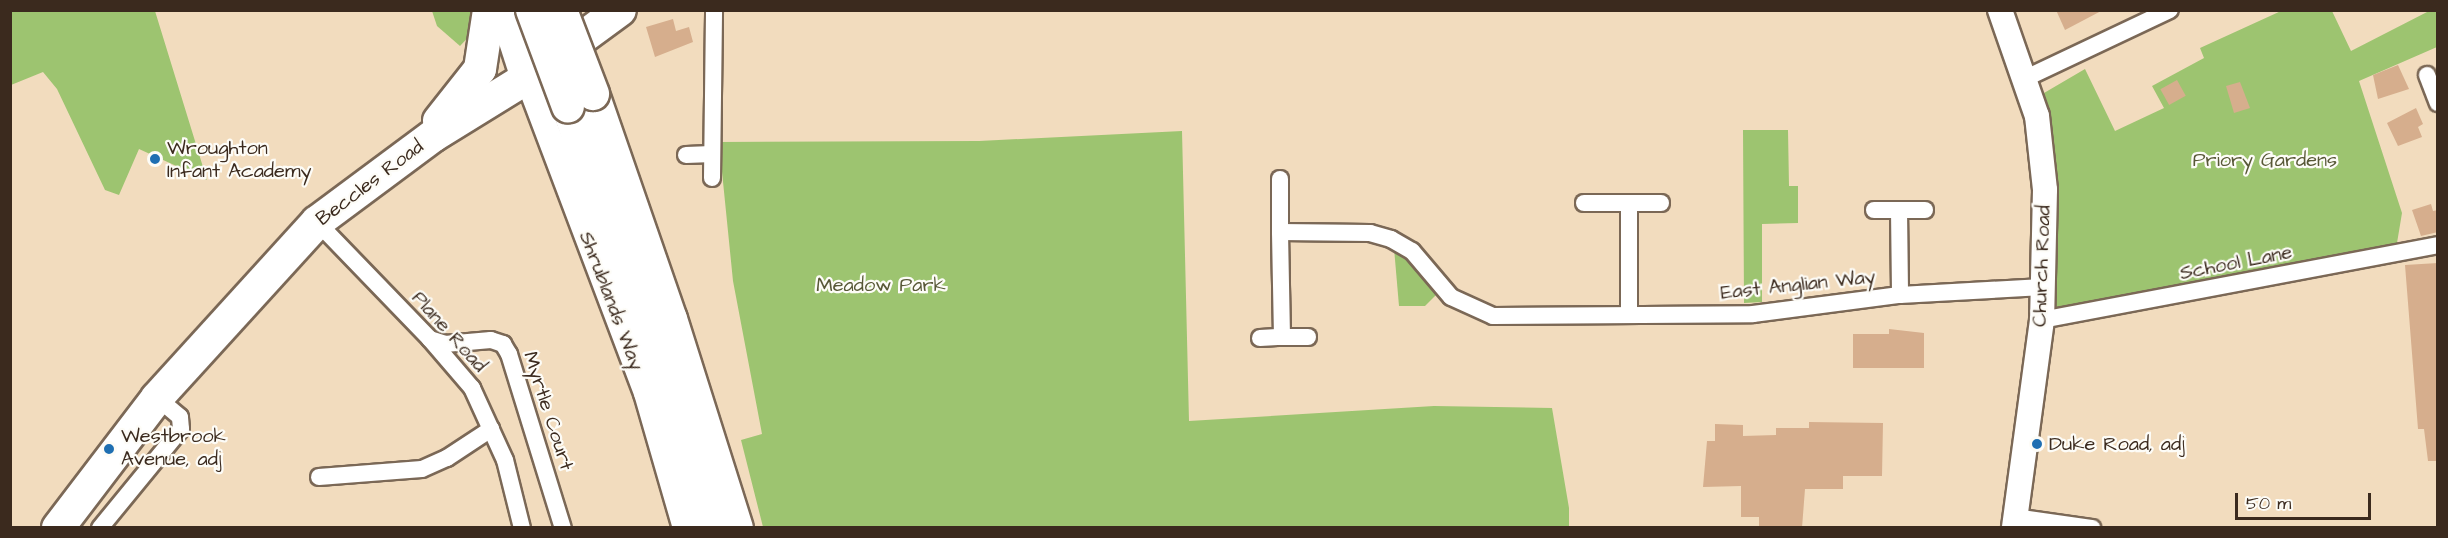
<!DOCTYPE html>
<html>
<head>
<meta charset="utf-8">
<style>
	body { margin:0 }
	#map { position:relative; width:2448px; height:538px; overflow:hidden; background:#f2dcbe; font-family:"Architects Daughter",sans-serif }
	div>[style] { position:absolute }
	.green>* { inset:0; background:#9dc470 }
	.building>* { inset:0; background:#d6ae8d; transform-origin:0 0 }
	.roads { filter:drop-shadow(2px 0 #7b6856) drop-shadow(-2px 0 #7b6856) drop-shadow(0 2px #7b6856) drop-shadow(0 -2px #7b6856) }
	.street>* { height:16px; margin:-8px; padding:0 8px; transform-origin:8px; border-radius:8px; background:#fff }
	.secondary>* { height:24px; margin:-12px; padding:0 12px; transform-origin:12px; border-radius:12px; background:#fff }
	.highway>* { height:32px; margin:-16px; padding:0 16px; transform-origin:16px; border-radius:16px; background:#fff }
	.bridges { filter:drop-shadow(2px 0 #7b6856) drop-shadow(-2px 0 #7b6856) drop-shadow(0 2px #7b6856) drop-shadow(0 -2px #7b6856) }
	.highway-bridge>* { height:32px; margin:-16px; padding:0 16px; transform-origin:16px; border-radius:16px; background:#fff }
	.dots>* { width:16px; height:16px; translate:-50% -50%; box-sizing:border-box; border:3px solid #fdfcf7; border-radius:50% }
	span { translate:-50% -50%; white-space:nowrap; text-align:center; line-height:1.15; -webkit-text-stroke:4.5px #fdfcf7; paint-order:stroke }
	.poi-label { font-size:20px; color:#3b2a1e }
	.left { translate:0 -50%; text-align:left }
	.park-label { font-size:20px; color:#585837 }
	.street-label { font-size:20px; color:#3b2a1e }
	.frame { position:absolute; inset:0; border:12px solid #3b2a1e; pointer-events:none }
	.scale { position:absolute; left:2235px; top:493px; width:136px; height:27px; box-sizing:border-box; border:3px solid #3b2a1e; border-top:0; padding-left:8px; font-size:18px; line-height:21px; white-space:nowrap; color:#3b2a1e; -webkit-text-stroke:4px #fdfcf7; paint-order:stroke }
</style>
</head>
<body>
<div id="map">
	<div class="green">
		<i style="clip-path:polygon(10px 11px,155px 11px,207px 180px,139px 149px,119px 195px,105px 190px,57px 89px,43px 72px,11px 85px)"></i>
		<i style="clip-path:polygon(432px 11px,474px 11px,477px 28px,460px 46px,437px 26px)"></i>
		<i style="clip-path:polygon(2281px 11px,2332px 11px,2351px 51px,2429px 11px,2437px 11px,2437px 47px,2359px 81px,2402px 213px,2397px 243px,2052px 316px,2044px 93px,2085px 69px,2115px 131px,2164px 108px,2152px 86px,2204px 58px,2200px 48px)"></i>
		<i style="clip-path:polygon(1743px 130px,1788px 130px,1789px 186px,1798px 186px,1798px 223px,1762px 224px,1762px 302px,1744px 303px)"></i>
		<i style="clip-path:polygon(1182px 131px,1189px 421px,1434px 406px,1552px 408px,1569px 508px,1569px 527px,763px 527px,741px 440px,762px 434px,733px 281px,719px 142px,979px 141px)"></i>
		<i style="clip-path:polygon(1394px 248px,1407px 255px,1439px 292px,1425px 306px,1399px 306px)"></i>
	</div>
	<div class="building">
		<i style="clip-path:polygon(2056px 10px,2103px 10px,2065px 30px)"></i>
		<i style="clip-path:polygon(673px 19px,676px 31px,689px 27px,693px 42px,655px 57px,646px 27px)"></i>
		<i style="clip-path:polygon(2398px 65px,2409px 89px,2378px 99px,2373px 75px)"></i>
		<i style="left:2177px;top:80px;width:18px;height:19px;rotate:61deg"></i>
		<i style="clip-path:polygon(2240px 82px,2250px 108px,2234px 113px,2226px 86px)"></i>
		<i style="clip-path:polygon(2416px 108px,2423px 124px,2418px 127px,2422px 137px,2398px 146px,2387px 123px)"></i>
		<i style="clip-path:polygon(2431px 204px,2433px 211px,2438px 210px,2438px 232px,2421px 236px,2412px 210px)"></i>
		<i style="clip-path:polygon(2438px 263px,2438px 461px,2428px 461px,2424px 429px,2418px 429px,2405px 265px)"></i>
		<i style="clip-path:polygon(1889px 329px,1924px 333px,1924px 368px,1853px 368px,1853px 334px,1889px 334px)"></i>
		<i style="clip-path:polygon(1809px 422px,1883px 423px,1882px 476px,1843px 476px,1843px 489px,1805px 489px,1802px 528px,1759px 528px,1759px 517px,1741px 517px,1741px 486px,1703px 487px,1707px 441px,1715px 441px,1715px 424px,1743px 425px,1743px 436px,1776px 435px,1776px 428px,1809px 428px)"></i>
	</div>
	<div class="roads">
		<div class="street">
			<i style="left:2427px;top:75px;width:30px;rotate:69deg"></i>
			<i style="left:2026px;top:78px;width:159px;rotate:-25.3deg"></i>
			<i style="left:686px;top:155px;width:26px;rotate:-2deg"></i>
			<i style="left:712px;top:178px;width:168px;rotate:-89.3deg"></i>
			<i style="left:1584px;top:203px;width:45px"></i>
			<i style="left:1874px;top:210px;width:25px"></i>
			<i style="left:1899px;top:210px;width:85px;rotate:89.3deg"></i>
			<i style="left:1899px;top:210px;width:26px"></i>
			<i style="left:317px;top:222px;width:163px;rotate:46deg"></i>
			<i style="left:430px;top:339px;width:65px;rotate:49.4deg"></i>
			<i style="left:472px;top:388px;width:79px;rotate:65.4deg"></i>
			<i style="left:505px;top:460px;width:70px;rotate:76deg"></i>
			<i style="left:1280px;top:232px;width:53px;rotate:-90deg"></i>
			<i style="left:1629px;top:315px;width:112px;rotate:-90deg"></i>
			<i style="left:1629px;top:203px;width:32px"></i>
			<i style="left:2042px;top:320px;width:403px;rotate:-10.7deg"></i>
			<i style="left:1308px;top:337px;width:26px;rotate:180deg"></i>
			<i style="left:1282px;top:337px;width:105px;rotate:-91.1deg"></i>
			<i style="left:1280px;top:232px;width:90px;rotate:0.6deg"></i>
			<i style="left:1370px;top:233px;width:22px;rotate:16deg"></i>
			<i style="left:1391px;top:239px;width:24px;rotate:30deg"></i>
			<i style="left:1412px;top:251px;width:60px;rotate:49.7deg"></i>
			<i style="left:1451px;top:297px;width:46px;rotate:24.3deg"></i>
			<i style="left:1493px;top:316px;width:260px;rotate:-0.4deg"></i>
			<i style="left:1753px;top:314px;width:148px;rotate:-7.4deg"></i>
			<i style="left:1900px;top:295px;width:143px;rotate:-3.2deg"></i>
			<i style="left:1260px;top:338px;width:22px;rotate:-3deg"></i>
			<i style="left:430px;top:339px;width:16px;rotate:18deg"></i>
			<i style="left:445px;top:344px;width:46px;rotate:-5deg"></i>
			<i style="left:491px;top:340px;width:13px;rotate:18deg"></i>
			<i style="left:503px;top:344px;width:12px;rotate:59deg"></i>
			<i style="left:509px;top:354px;width:182px;rotate:72.8deg"></i>
			<i style="left:319px;top:477px;width:103px;rotate:-4.4deg"></i>
			<i style="left:422px;top:469px;width:27px;rotate:-24deg"></i>
			<i style="left:447px;top:458px;width:53px;rotate:-33.4deg"></i>
			<i style="left:2015px;top:517px;width:78px;rotate:8.1deg"></i>
			<i style="left:100px;top:528px;width:128px;rotate:-50.7deg"></i>
			<i style="left:181px;top:429px;width:12px;rotate:-95deg"></i>
			<i style="left:180px;top:417px;width:30px;rotate:-140deg"></i>
		</div>
		<div class="secondary">
			<i style="left:2000px;top:10px;width:112px;rotate:70.8deg"></i>
			<i style="left:2037px;top:116px;width:74px;rotate:83.8deg"></i>
			<i style="left:2045px;top:190px;width:130px;rotate:91.3deg"></i>
			<i style="left:2042px;top:320px;width:210px;rotate:97.7deg"></i>
			<i style="left:527px;top:78px;width:337px;rotate:69.3deg"></i>
			<i style="left:646px;top:393px;width:141px;rotate:73.9deg"></i>
		</div>
		<div class="highway">
			<i style="left:505px;top:10px;width:71px;rotate:72.1deg"></i>
			<i style="left:593px;top:94px;width:238px;rotate:70.9deg"></i>
			<i style="left:671px;top:319px;width:219px;rotate:72.5deg"></i>
			<i style="left:568px;top:107px;width:444px;rotate:71.4deg"></i>
			<i style="left:439px;top:121px;width:66px;rotate:-51.7deg"></i>
			<i style="left:480px;top:69px;width:60px;rotate:-81.3deg"></i>
			<i style="left:58px;top:528px;width:163px;rotate:-52.7deg"></i>
			<i style="left:157px;top:398px;width:238px;rotate:-47.7deg"></i>
			<i style="left:317px;top:222px;width:144px;rotate:-36.6deg"></i>
			<i style="left:433px;top:136px;width:110px;rotate:-31.7deg"></i>
			<i style="left:527px;top:78px;width:115px;rotate:-36.2deg"></i>
		</div>
	</div>
	<div class="bridges">
		<div class="highway-bridge">
			<i style="left:532px;top:10px;width:103px;rotate:69.6deg"></i>
			<i style="left:561px;top:10px;width:90px;rotate:69.1deg"></i>
		</div>
	</div>
	<div class="dots">
		<i style="left:155px;top:159px;background:#1f6fb2"></i>
		<i style="left:2037px;top:444px;background:#1f6fb2"></i>
		<i style="left:109px;top:449px;background:#1f6fb2"></i>
	</div>
	<div class="poi-label">
		<span class="left" style="left:167px;top:160px">Wroughton<br>Infant Academy</span>
		<span class="left" style="left:121px;top:448px">Westbrook<br>Avenue, adj</span>
		<span class="left" style="left:2049px;top:444px">Duke Road, adj</span>
	</div>
	<div class="park-label">
		<span style="left:2265px;top:160px">Priory Gardens</span>
		<span style="left:881px;top:285px">Meadow Park</span>
	</div>
	<div class="street-label">
		<span style="left:370px;top:183px;rotate:-37deg">Beccles Road</span>
		<span style="left:2236px;top:263px;rotate:-11deg">School Lane</span>
		<span style="left:2042px;top:266px;rotate:-88deg">Church Road</span>
		<span style="left:1798px;top:285px;rotate:-6deg">East Anglian Way</span>
		<span style="left:611px;top:301px;rotate:69deg">Shrublands Way</span>
		<span style="left:449px;top:332px;rotate:48deg">Plane Road</span>
		<span style="left:548px;top:411px;rotate:72deg">Myrtle Court</span>
	</div>
	<div class="frame"></div>
	<div class="scale">50 m</div>
</div>
</body>
</html>
